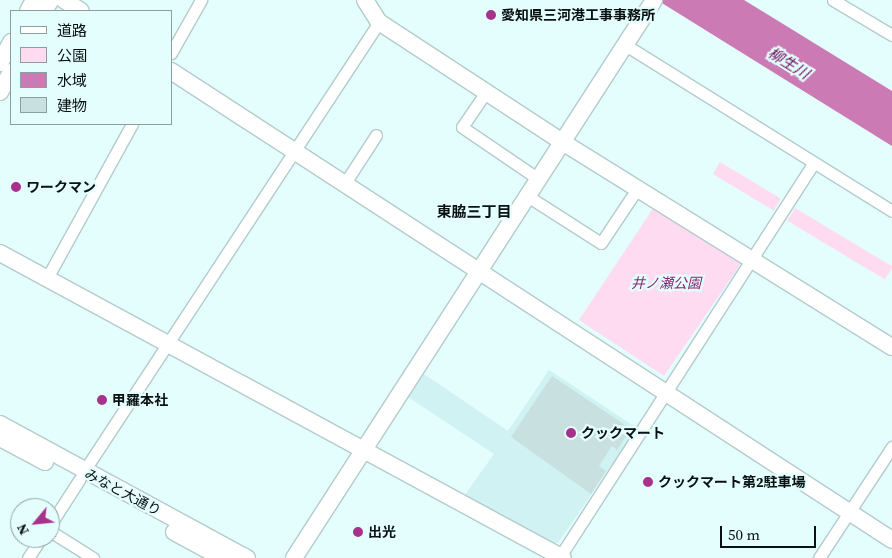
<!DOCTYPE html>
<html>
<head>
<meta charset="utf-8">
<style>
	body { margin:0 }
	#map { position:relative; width:892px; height:558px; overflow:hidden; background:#e4fdfd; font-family:"Source Serif 4","Noto Sans JP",serif }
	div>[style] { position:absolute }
	.built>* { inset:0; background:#d0f2f2 }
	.green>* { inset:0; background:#ffdbf2; transform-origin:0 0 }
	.water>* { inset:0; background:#cb7ab3 }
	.building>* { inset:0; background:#c8e0e0 }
	.roads { filter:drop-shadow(1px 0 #b3cbcc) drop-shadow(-1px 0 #b3cbcc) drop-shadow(0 1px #b3cbcc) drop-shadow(0 -1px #b3cbcc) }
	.street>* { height:11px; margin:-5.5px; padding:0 5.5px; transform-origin:5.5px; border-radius:5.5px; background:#fff }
	.secondary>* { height:16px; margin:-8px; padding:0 8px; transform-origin:8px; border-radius:8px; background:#fff }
	.dots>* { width:14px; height:14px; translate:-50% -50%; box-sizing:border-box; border:2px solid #e4fdfd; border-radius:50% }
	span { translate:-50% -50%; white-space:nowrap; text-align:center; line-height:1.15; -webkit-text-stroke:4.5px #e4fdfd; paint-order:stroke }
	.poi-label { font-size:14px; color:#091112; font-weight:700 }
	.left { translate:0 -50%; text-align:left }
	.park-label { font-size:14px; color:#882870; font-style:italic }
	.street-label { font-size:14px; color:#091112 }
	.water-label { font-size:15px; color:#6c0557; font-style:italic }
	.neighbourhood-label { font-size:15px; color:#091112; font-weight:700 }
	.legend { position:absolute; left:10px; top:10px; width:162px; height:115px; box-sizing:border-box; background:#e4fdfd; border:1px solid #8c9f9f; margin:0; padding:6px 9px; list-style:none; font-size:15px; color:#091112 }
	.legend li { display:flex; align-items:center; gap:10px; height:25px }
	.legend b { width:25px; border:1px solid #8c9f9f }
	.north { position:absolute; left:10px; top:498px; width:50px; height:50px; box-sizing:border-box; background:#e4fdfd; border:1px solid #8c9f9f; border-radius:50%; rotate:242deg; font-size:14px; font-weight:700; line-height:20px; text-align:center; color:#091112 }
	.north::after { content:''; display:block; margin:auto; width:18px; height:22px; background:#a7328b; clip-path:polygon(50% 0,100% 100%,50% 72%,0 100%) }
	.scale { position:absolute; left:720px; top:526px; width:96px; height:22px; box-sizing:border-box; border:2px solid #091112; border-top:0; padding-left:6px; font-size:15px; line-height:18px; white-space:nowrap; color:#091112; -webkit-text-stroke:4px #e4fdfd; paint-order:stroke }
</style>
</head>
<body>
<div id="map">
	<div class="built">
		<i style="clip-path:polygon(549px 370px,637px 428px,558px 543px,552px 544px,464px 496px,494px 454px,408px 397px,424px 374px,508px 431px)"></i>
	</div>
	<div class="green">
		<i style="left:720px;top:162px;width:71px;height:14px;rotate:31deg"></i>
		<i style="clip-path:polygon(654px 207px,739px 258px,740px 265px,664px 376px,579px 320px)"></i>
		<i style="left:795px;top:208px;width:114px;height:15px;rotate:31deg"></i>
	</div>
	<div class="water">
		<i style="clip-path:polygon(657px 0,744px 0,892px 91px,892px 146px)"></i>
	</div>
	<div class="building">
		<i style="clip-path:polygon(552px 376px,631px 429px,617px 450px,612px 446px,599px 466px,606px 471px,591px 494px,511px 437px)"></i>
	</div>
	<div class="roads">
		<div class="street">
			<i style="left:833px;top:0;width:69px;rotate:30.7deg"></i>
			<i style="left:627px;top:46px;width:312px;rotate:31.9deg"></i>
			<i style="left:171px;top:53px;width:61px;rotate:-60.5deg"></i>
			<i style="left:486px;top:92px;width:42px;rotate:124.4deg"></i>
			<i style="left:462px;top:127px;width:94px;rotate:34.2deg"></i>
			<i style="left:345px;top:183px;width:57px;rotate:-57.1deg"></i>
			<i style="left:529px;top:197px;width:85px;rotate:32.6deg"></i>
			<i style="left:601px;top:243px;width:65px;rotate:-56.3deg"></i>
			<i style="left:47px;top:278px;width:176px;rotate:-61.1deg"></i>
			<i style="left:84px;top:471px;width:537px;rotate:-56.69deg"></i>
			<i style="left:50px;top:525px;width:54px;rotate:-57.2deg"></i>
			<i style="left:50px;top:531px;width:51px;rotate:32.1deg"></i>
			<i style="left:28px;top:558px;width:24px;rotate:-57deg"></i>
			<i style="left:559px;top:558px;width:470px;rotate:-57.2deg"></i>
			<i style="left:819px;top:558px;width:133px;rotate:-56.7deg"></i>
		</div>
		<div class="secondary">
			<i style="left:64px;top:0;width:20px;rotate:33deg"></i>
			<i style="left:365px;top:0;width:26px;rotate:58deg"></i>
			<i style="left:379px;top:22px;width:221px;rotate:33.2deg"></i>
			<i style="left:564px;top:143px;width:386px;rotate:31.9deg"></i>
			<i style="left:28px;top:11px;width:13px;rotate:-61deg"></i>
			<i style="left:44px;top:11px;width:13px;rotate:-58deg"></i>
			<i style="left:0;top:63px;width:24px;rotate:-62deg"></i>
			<i style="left:171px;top:71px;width:860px;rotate:33.04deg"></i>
			<i style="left:0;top:92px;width:23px;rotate:-61deg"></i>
			<i style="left:0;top:253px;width:640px;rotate:28.45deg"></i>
			<i style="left:0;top:424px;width:281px;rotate:28.5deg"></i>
			<i style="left:0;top:438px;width:51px;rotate:28.1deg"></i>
			<i style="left:174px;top:532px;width:55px;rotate:28.4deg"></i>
			<i style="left:294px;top:558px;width:664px;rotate:-57.17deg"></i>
		</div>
	</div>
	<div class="dots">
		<i style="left:491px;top:15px;background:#a7328b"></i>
		<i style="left:16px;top:187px;background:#a7328b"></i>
		<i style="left:102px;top:400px;background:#a7328b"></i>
		<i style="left:571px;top:433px;background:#a7328b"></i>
		<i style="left:648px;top:482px;background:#a7328b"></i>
		<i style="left:358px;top:532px;background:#a7328b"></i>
	</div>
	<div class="poi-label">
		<span class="left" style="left:501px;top:15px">愛知県三河港工事事務所</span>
		<span class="left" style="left:26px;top:187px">ワークマン</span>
		<span class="left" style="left:112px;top:400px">甲羅本社</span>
		<span class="left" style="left:581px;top:433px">クックマート</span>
		<span class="left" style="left:658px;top:482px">クックマート第2駐車場</span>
		<span class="left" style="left:368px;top:532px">出光</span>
	</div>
	<div class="park-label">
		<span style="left:666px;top:283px">井ノ瀬公園</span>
	</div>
	<div class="street-label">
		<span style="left:123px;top:492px;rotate:28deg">みなと大通り</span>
	</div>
	<div class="water-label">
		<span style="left:789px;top:63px;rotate:32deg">柳生川</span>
	</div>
	<div class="neighbourhood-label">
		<span style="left:474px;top:212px">東脇三丁目</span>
	</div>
	<ul class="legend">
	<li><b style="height:6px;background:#fff"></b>道路</li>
	<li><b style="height:14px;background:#ffdbf2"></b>公園</li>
	<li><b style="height:14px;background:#cb7ab3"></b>水域</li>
	<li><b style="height:14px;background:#c8e0e0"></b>建物</li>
	</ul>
	<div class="north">N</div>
	<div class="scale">50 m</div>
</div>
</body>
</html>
